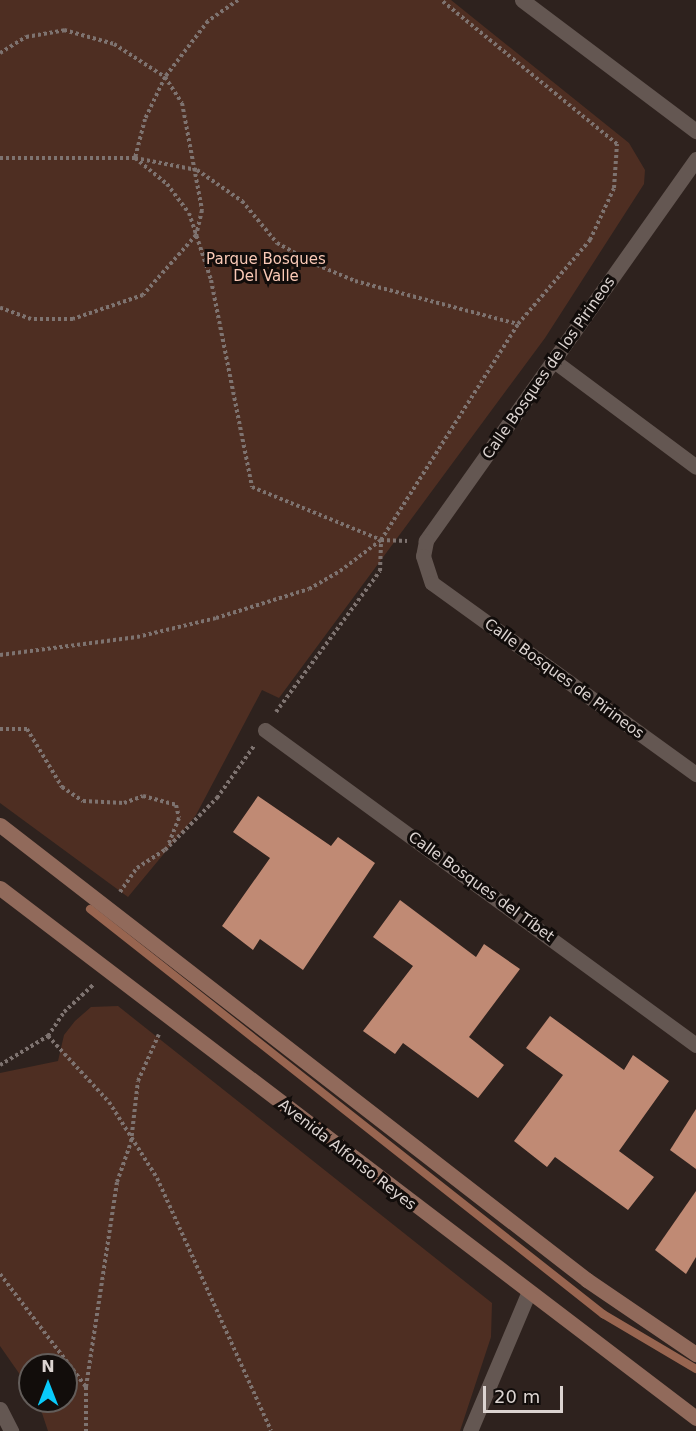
<!DOCTYPE html>
<html>
<head>
<meta charset="utf-8">
<style>
	body { margin:0 }
	#map { position:relative; width:696px; height:1431px; overflow:hidden; background:#2e221e; font-family:"DejaVu Sans",sans-serif }
	div>[style] { position:absolute }
	.green>* { inset:0; background:#4e2e22 }
	.stream>* { height:8px; margin:-4px; padding:0 4px; transform-origin:4px; border-radius:4px; background:#986550 }
	.building>* { inset:0; background:#c08a74 }
	.path>* { height:4px; margin-top:-2px; transform-origin:0; background:repeating-linear-gradient(90deg,#7e7370 0 3px,transparent 0 6px) }
	.minor>* { height:15px; margin:-7.5px; padding:0 7.5px; transform-origin:7.5px; border-radius:7.5px; background:#645752 }
	.tertiary>* { height:15px; margin:-7.5px; padding:0 7.5px; transform-origin:7.5px; border-radius:7.5px; background:#645752 }
	.secondary>* { height:15px; margin:-7.5px; padding:0 7.5px; transform-origin:7.5px; border-radius:7.5px; background:#916a5b }
	span { translate:-50% -50%; white-space:nowrap; text-align:center; line-height:1.15; -webkit-text-stroke:6px #120d0b; paint-order:stroke }
	.park-label { font-size:15px; color:#fac9b6 }
	.street-label { font-size:15px; color:#dcd4d1 }
	.north { position:absolute; left:18px; top:1353px; width:60px; height:60px; box-sizing:border-box; background:#120d0b; border:2px solid #635d5a; border-radius:50%; rotate:0deg; font-size:16px; font-weight:700; line-height:24px; text-align:center; color:#dcd4d1 }
	.north::after { content:''; display:block; margin:auto; width:21px; height:27px; background:#09cafa; clip-path:polygon(50% 0,100% 100%,50% 72%,0 100%) }
	.scale { position:absolute; left:483px; top:1386px; width:80px; height:27px; box-sizing:border-box; border:3px solid #dcd4d1; border-top:0; padding-left:8px; font-size:18px; line-height:21px; white-space:nowrap; color:#dcd4d1; -webkit-text-stroke:4px #120d0b; paint-order:stroke }
</style>
</head>
<body>
<div id="map">
	<div class="green">
		<i style="clip-path:polygon(0 0,451px 0,629px 143px,645px 170px,644px 184px,545px 338px,279px 698px,262px 690px,196px 815px,128px 897px,0 803px)"></i>
		<i style="clip-path:polygon(118px 1006px,492px 1303px,491px 1337px,460px 1431px,48px 1431px,38px 1401px,66px 1401px,66px 1365px,30px 1365px,30px 1389px,0 1346px,0 1073px,58px 1061px,64px 1035px,75px 1021px,91px 1007px)"></i>
	</div>
	<div class="stream">
		<i style="left:90px;top:909px;width:654px;rotate:38.29deg"></i>
		<i style="left:603px;top:1314px;width:108px;rotate:30.6deg"></i>
	</div>
	<div class="building">
		<i style="clip-path:polygon(258px 796px,331px 846px,338px 837px,375px 863px,303px 970px,260px 939px,253px 950px,222px 926px,270px 858px,233px 832px)"></i>
		<i style="clip-path:polygon(400px 900px,476px 957px,484px 944px,520px 969px,469px 1037px,504px 1065px,478px 1098px,403px 1043px,395px 1054px,363px 1031px,413px 966px,373px 937px)"></i>
		<i style="clip-path:polygon(550px 1016px,624px 1070px,633px 1055px,669px 1081px,619px 1151px,654px 1177px,628px 1210px,555px 1157px,547px 1167px,514px 1141px,563px 1075px,526px 1048px)"></i>
		<i style="clip-path:polygon(696px 1109px,696px 1169px,670px 1150px)"></i>
		<i style="clip-path:polygon(696px 1191px,696px 1257px,686px 1274px,655px 1250px)"></i>
	</div>
	<div class="path">
		<i style="left:238px;top:0;width:37px;rotate:145deg"></i>
		<i style="left:208px;top:21px;width:71px;rotate:127.5deg"></i>
		<i style="left:165px;top:77px;width:47px;rotate:115.5deg"></i>
		<i style="left:145px;top:119px;width:40px;rotate:104.4deg"></i>
		<i style="left:135px;top:158px;width:63px;rotate:11deg"></i>
		<i style="left:197px;top:170px;width:55px;rotate:34.6deg"></i>
		<i style="left:242px;top:201px;width:55px;rotate:50.2deg"></i>
		<i style="left:277px;top:243px;width:46px;rotate:28.8deg"></i>
		<i style="left:317px;top:265px;width:41px;rotate:22.8deg"></i>
		<i style="left:355px;top:281px;width:169px;rotate:14.8deg"></i>
		<i style="left:0;top:53px;width:31px;rotate:-32deg"></i>
		<i style="left:26px;top:37px;width:39px;rotate:-10deg"></i>
		<i style="left:64px;top:30px;width:52px;rotate:15.6deg"></i>
		<i style="left:114px;top:44px;width:61px;rotate:32.9deg"></i>
		<i style="left:165px;top:77px;width:31px;rotate:57deg"></i>
		<i style="left:182px;top:103px;width:109px;rotate:79.4deg"></i>
		<i style="left:202px;top:210px;width:26px;rotate:103deg"></i>
		<i style="left:196px;top:235px;width:80px;rotate:131.5deg"></i>
		<i style="left:143px;top:295px;width:74px;rotate:161.1deg"></i>
		<i style="left:73px;top:319px;width:42px;rotate:180deg"></i>
		<i style="left:31px;top:319px;width:33px;rotate:-160deg"></i>
		<i style="left:0;top:158px;width:135px"></i>
		<i style="left:135px;top:158px;width:41px;rotate:39.1deg"></i>
		<i style="left:167px;top:184px;width:36px;rotate:53deg"></i>
		<i style="left:189px;top:213px;width:71px;rotate:71.8deg"></i>
		<i style="left:211px;top:280px;width:211px;rotate:78.8deg"></i>
		<i style="left:252px;top:487px;width:139px;rotate:22.3deg"></i>
		<i style="left:381px;top:540px;width:26px;rotate:2deg"></i>
		<i style="left:0;top:655px;width:138px;rotate:-7.5deg"></i>
		<i style="left:137px;top:637px;width:81px;rotate:-13.5deg"></i>
		<i style="left:216px;top:618px;width:97px;rotate:-17.3deg"></i>
		<i style="left:309px;top:589px;width:36px;rotate:-30deg"></i>
		<i style="left:340px;top:571px;width:51px;rotate:-37.1deg"></i>
		<i style="left:381px;top:540px;width:256px;rotate:-57.6deg"></i>
		<i style="left:518px;top:324px;width:111px;rotate:-49.4deg"></i>
		<i style="left:590px;top:240px;width:57px;rotate:-65.2deg"></i>
		<i style="left:614px;top:188px;width:44px;rotate:-86.1deg"></i>
		<i style="left:617px;top:144px;width:227px;rotate:-140.7deg"></i>
		<i style="left:276px;top:712px;width:175px;rotate:-53.6deg"></i>
		<i style="left:380px;top:571px;width:30px;rotate:-88deg"></i>
		<i style="left:0;top:729px;width:27px"></i>
		<i style="left:27px;top:729px;width:68px;rotate:58.9deg"></i>
		<i style="left:62px;top:787px;width:25px;rotate:34deg"></i>
		<i style="left:83px;top:801px;width:41px;rotate:2.8deg"></i>
		<i style="left:124px;top:803px;width:20px;rotate:-20deg"></i>
		<i style="left:143px;top:796px;width:34px;rotate:15deg"></i>
		<i style="left:176px;top:805px;width:13px;rotate:77deg"></i>
		<i style="left:179px;top:818px;width:29px;rotate:112deg"></i>
		<i style="left:120px;top:892px;width:29px;rotate:-55deg"></i>
		<i style="left:137px;top:868px;width:33px;rotate:-33deg"></i>
		<i style="left:165px;top:850px;width:74px;rotate:-45deg"></i>
		<i style="left:217px;top:798px;width:64px;rotate:-54.6deg"></i>
		<i style="left:48px;top:1036px;width:90px;rotate:47.3deg"></i>
		<i style="left:109px;top:1102px;width:90px;rotate:57.7deg"></i>
		<i style="left:157px;top:1178px;width:277px;rotate:65.7deg"></i>
		<i style="left:0;top:1065px;width:56px;rotate:-31.1deg"></i>
		<i style="left:48px;top:1036px;width:29px;rotate:-56deg"></i>
		<i style="left:64px;top:1012px;width:40px;rotate:-43deg"></i>
		<i style="left:0;top:1274px;width:142px;rotate:52.7deg"></i>
		<i style="left:86px;top:1387px;width:44px;rotate:90deg"></i>
		<i style="left:86px;top:1387px;width:207px;rotate:-81.4deg"></i>
		<i style="left:117px;top:1182px;width:42px;rotate:-70.7deg"></i>
		<i style="left:131px;top:1142px;width:61px;rotate:-83.5deg"></i>
		<i style="left:138px;top:1081px;width:51px;rotate:-65.9deg"></i>
	</div>
	<div class="minor">
		<i style="left:696px;top:159px;width:468px;rotate:125.3deg"></i>
		<i style="left:426px;top:541px;width:15px;rotate:101deg"></i>
		<i style="left:423px;top:556px;width:28px;rotate:72deg"></i>
		<i style="left:432px;top:583px;width:326px;rotate:35.9deg"></i>
		<i style="left:554px;top:361px;width:177px;rotate:36.7deg"></i>
		<i style="left:265px;top:730px;width:534px;rotate:36.16deg"></i>
		<i style="left:0;top:1409px;width:25px;rotate:63deg"></i>
		<i style="left:470px;top:1431px;width:149px;rotate:-67.1deg"></i>
	</div>
	<div class="tertiary">
		<i style="left:522px;top:0;width:218px;rotate:37deg"></i>
	</div>
	<div class="secondary">
		<i style="left:0;top:825px;width:743px;rotate:37.78deg"></i>
		<i style="left:587px;top:1280px;width:132px;rotate:34.2deg"></i>
		<i style="left:0;top:888px;width:875px;rotate:37.29deg"></i>
	</div>
	<div class="park-label">
		<span style="left:266px;top:268px">Parque Bosques<br>Del Valle</span>
	</div>
	<div class="street-label">
		<span style="left:549px;top:368px;rotate:-55deg">Calle Bosques de los Pirineos</span>
		<span style="left:564px;top:679px;rotate:36deg">Calle Bosques de Pirineos</span>
		<span style="left:481px;top:887px;rotate:36deg">Calle Bosques del Tíbet</span>
		<span style="left:347px;top:1155px;rotate:38deg">Avenida Alfonso Reyes</span>
	</div>
	<div class="north">N</div>
	<div class="scale">20 m</div>
</div>
</body>
</html>
